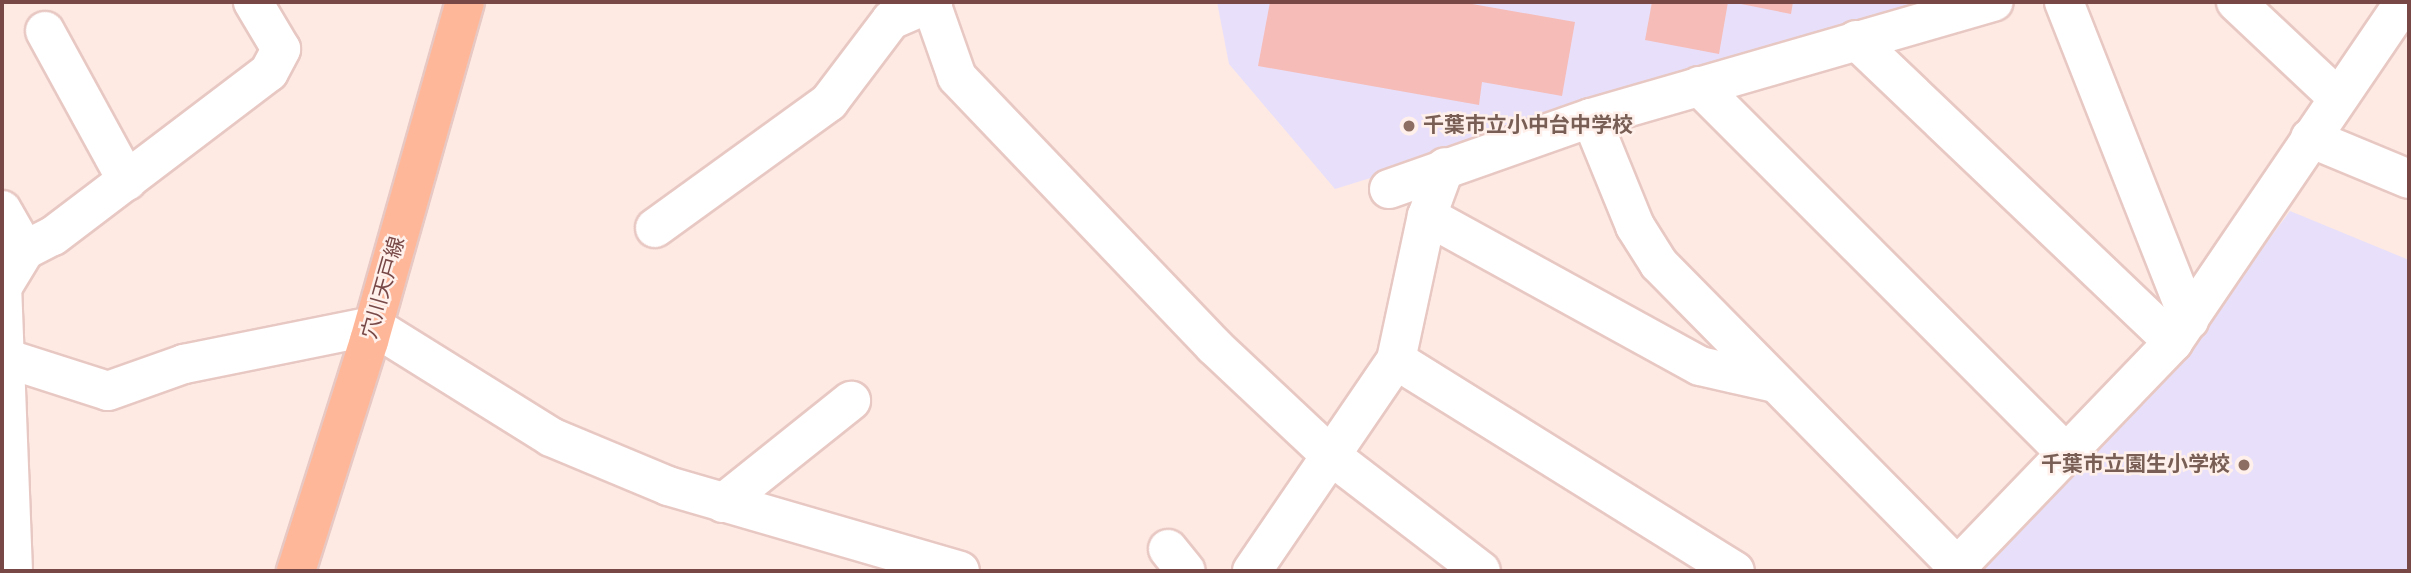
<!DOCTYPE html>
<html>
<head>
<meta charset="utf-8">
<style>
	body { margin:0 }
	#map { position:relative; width:2411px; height:573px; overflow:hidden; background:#feeae3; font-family:"Sofia Sans Condensed","Noto Sans JP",sans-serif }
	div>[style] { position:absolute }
	.education>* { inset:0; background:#e8e0fa }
	.building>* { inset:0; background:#f5bcb8 }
	.roads { filter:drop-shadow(2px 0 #e8c8c3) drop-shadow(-2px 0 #e8c8c3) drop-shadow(0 2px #e8c8c3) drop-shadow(0 -2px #e8c8c3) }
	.minor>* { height:38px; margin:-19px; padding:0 19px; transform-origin:19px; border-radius:19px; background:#fff }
	.major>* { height:38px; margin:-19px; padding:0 19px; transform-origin:19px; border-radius:19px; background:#ffb799 }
	.dots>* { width:19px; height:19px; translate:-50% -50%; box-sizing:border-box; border:4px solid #fff0eb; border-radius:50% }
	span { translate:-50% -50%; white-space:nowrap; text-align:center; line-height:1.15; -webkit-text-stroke:5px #fff0eb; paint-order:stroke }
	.education-label { font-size:21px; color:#785e54; font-weight:700 }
	.left { translate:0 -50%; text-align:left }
	.right { translate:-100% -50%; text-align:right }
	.street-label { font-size:21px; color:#784847 }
	.frame { position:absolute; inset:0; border:4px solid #784847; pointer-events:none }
</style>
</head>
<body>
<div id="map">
	<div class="education">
		<i style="clip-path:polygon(1217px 2px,1938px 2px,1335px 189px,1229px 64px)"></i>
		<i style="clip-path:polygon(2290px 211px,2409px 260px,2409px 571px,1980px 571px,2179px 359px)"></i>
	</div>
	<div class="building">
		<i style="clip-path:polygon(1270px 2px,1461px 2px,1575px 22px,1562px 96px,1482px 82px,1479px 105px,1258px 66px)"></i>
		<i style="clip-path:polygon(1652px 2px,1728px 2px,1719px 54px,1645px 40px)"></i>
		<i style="clip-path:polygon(1731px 2px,1793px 2px,1791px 14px)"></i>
	</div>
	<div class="roads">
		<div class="minor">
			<i style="left:2064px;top:2px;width:342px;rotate:68.5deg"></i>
			<i style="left:2236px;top:2px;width:137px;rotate:43.2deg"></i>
			<i style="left:932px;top:6px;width:75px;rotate:70.6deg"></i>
			<i style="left:957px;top:77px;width:372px;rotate:46.3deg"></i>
			<i style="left:1214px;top:346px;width:159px;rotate:43.2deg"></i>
			<i style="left:1330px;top:455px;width:190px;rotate:37.5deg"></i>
			<i style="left:45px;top:31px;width:171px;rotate:61.3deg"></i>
			<i style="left:1856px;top:40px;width:438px;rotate:43.6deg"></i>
			<i style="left:1699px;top:86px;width:520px;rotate:45deg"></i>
			<i style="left:1591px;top:118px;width:117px;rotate:67.8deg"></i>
			<i style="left:1635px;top:226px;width:45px;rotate:57.7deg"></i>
			<i style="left:1659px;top:264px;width:426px;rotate:45.4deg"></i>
			<i style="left:2310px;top:138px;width:107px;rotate:22.5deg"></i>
			<i style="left:1389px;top:189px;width:214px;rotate:-19.4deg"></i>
			<i style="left:1591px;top:118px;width:419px;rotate:-16.1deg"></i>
			<i style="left:2px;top:210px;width:46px;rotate:60.1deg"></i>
			<i style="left:1427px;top:216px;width:311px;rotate:28.8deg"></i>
			<i style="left:1700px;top:366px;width:77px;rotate:12.8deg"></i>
			<i style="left:655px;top:228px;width:215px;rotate:-35.9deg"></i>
			<i style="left:829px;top:102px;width:103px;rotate:-52.9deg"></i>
			<i style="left:891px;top:20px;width:46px;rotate:-23.2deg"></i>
			<i style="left:2px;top:357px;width:111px;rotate:17.8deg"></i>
			<i style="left:108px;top:391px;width:81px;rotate:-19.6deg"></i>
			<i style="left:184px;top:364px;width:193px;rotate:-11.4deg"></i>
			<i style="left:373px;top:326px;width:210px;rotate:31.9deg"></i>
			<i style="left:551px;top:437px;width:127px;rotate:22.7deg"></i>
			<i style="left:668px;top:486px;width:304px;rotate:16.2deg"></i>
			<i style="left:1396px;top:360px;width:399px;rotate:31.9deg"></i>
			<i style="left:723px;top:503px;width:164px;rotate:-38.6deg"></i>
			<i style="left:1168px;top:549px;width:28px;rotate:51deg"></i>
			<i style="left:13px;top:571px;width:283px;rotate:-92.2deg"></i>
			<i style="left:2px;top:288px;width:44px;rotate:-58.8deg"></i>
			<i style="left:25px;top:250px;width:31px;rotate:-27deg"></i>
			<i style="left:53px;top:236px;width:271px;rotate:-37.2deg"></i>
			<i style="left:269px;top:72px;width:26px;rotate:-62deg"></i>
			<i style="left:281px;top:49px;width:55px;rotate:-120.8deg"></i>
			<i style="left:1252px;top:571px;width:255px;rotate:-55.7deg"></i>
			<i style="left:1396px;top:360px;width:147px;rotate:-77.9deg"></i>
			<i style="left:1427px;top:216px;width:52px;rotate:-69.8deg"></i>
			<i style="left:1953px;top:571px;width:318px;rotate:-46.1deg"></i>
			<i style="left:2173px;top:342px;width:411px;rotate:-55.8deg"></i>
		</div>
		<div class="major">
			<i style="left:296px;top:571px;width:241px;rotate:-72.4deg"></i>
			<i style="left:369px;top:341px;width:352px;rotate:-74.2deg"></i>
		</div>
	</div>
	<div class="dots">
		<i style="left:1409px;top:126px;background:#8d6e63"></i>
		<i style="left:2244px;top:465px;background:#8d6e63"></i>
	</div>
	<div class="education-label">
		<span class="left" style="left:1423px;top:126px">千葉市立小中台中学校</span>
		<span class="right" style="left:2230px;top:465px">千葉市立園生小学校</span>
	</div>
	<div class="street-label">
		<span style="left:384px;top:288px;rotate:-74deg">穴川天戸線</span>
	</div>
	<div class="frame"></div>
</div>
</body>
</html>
